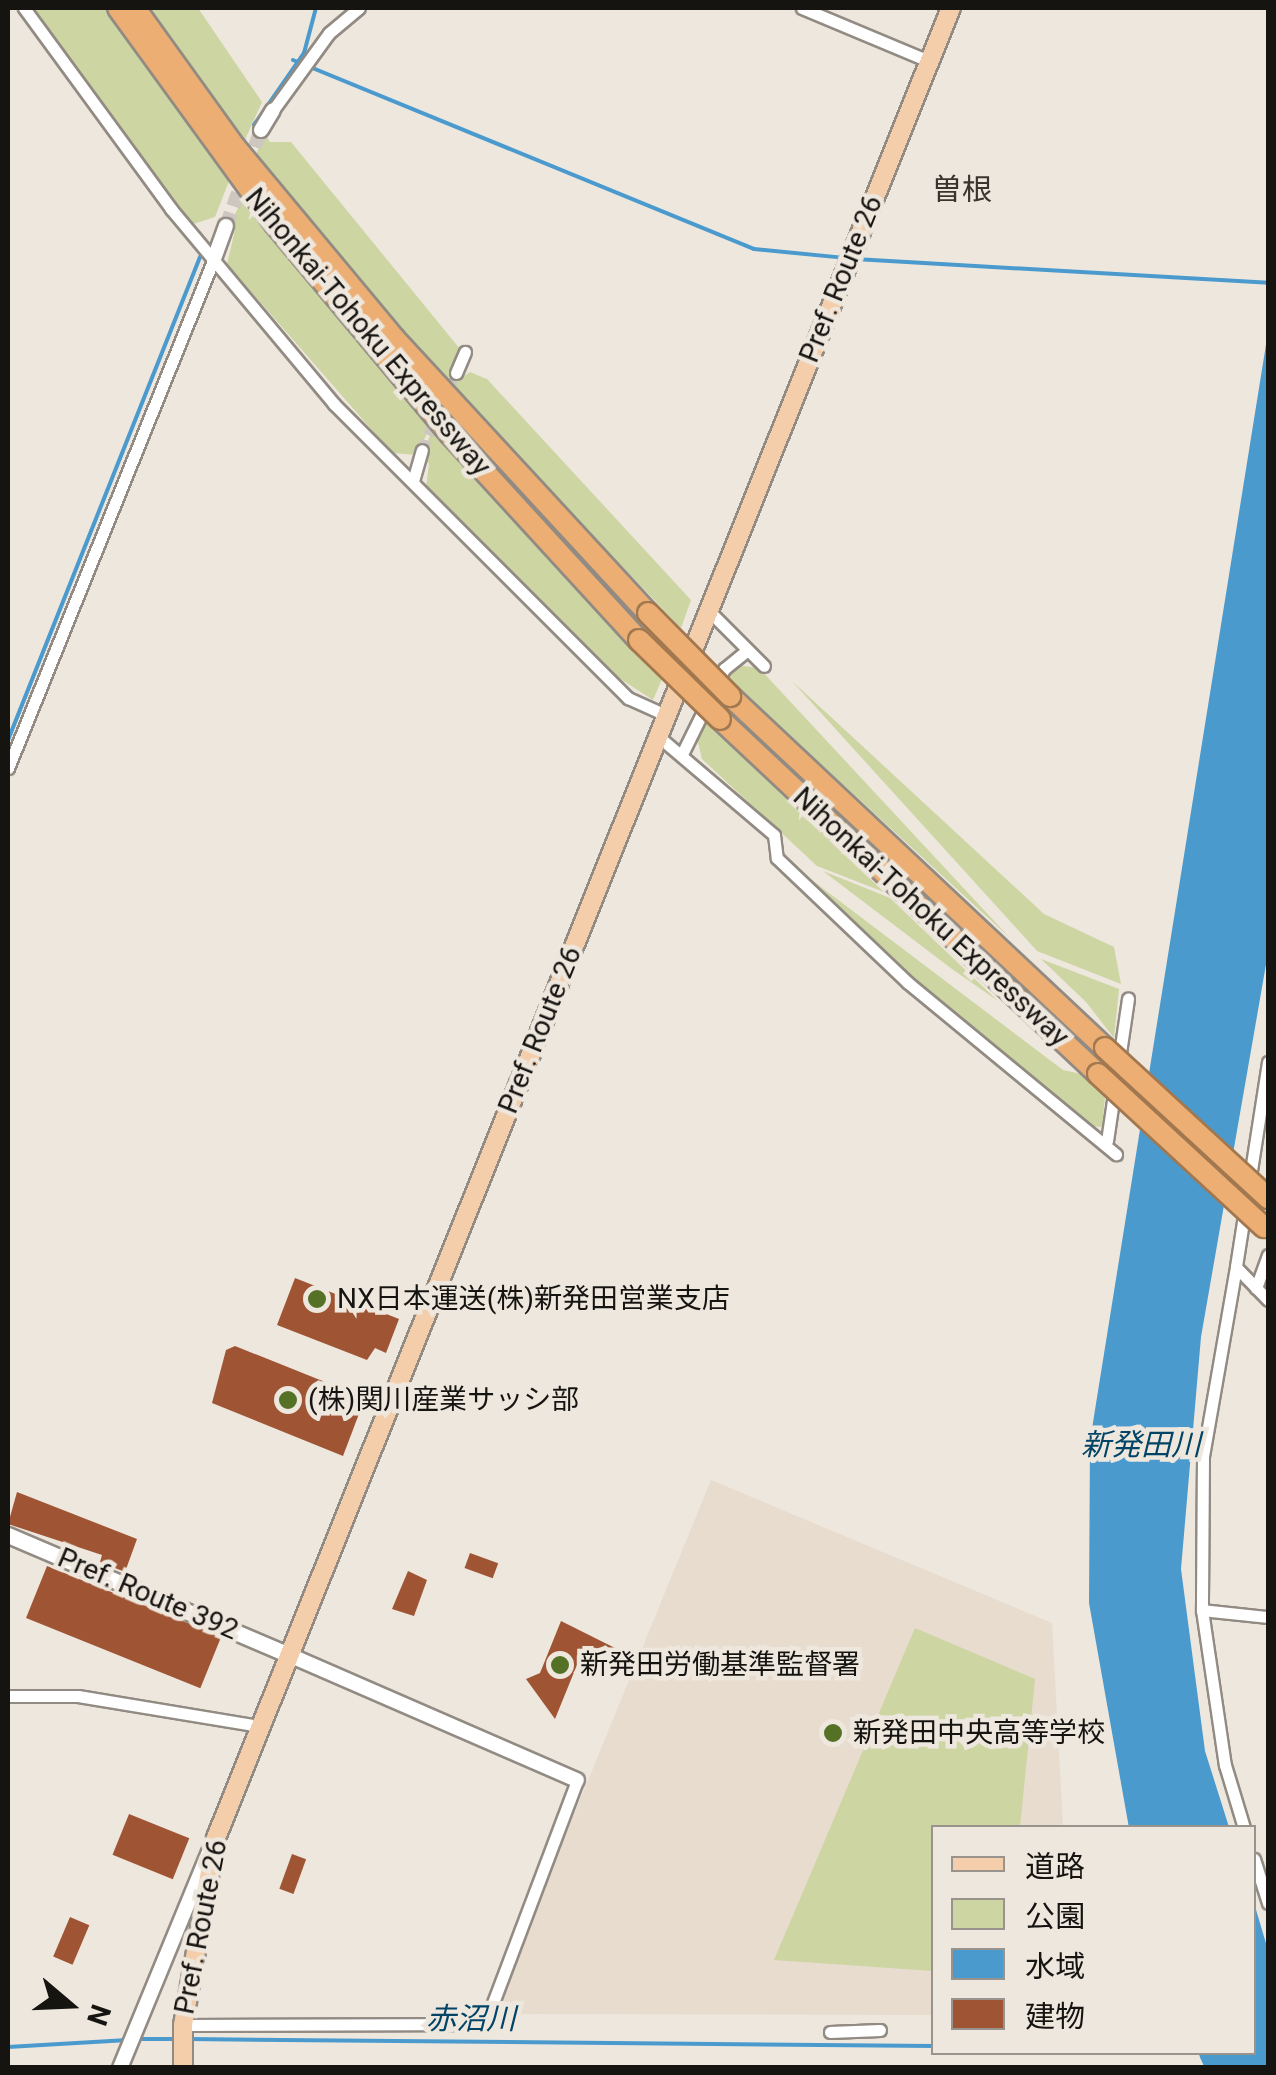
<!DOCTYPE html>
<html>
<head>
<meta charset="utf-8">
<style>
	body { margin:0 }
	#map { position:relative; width:1276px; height:2075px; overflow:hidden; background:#eee7de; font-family:Roboto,"Noto Sans JP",sans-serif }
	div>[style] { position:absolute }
	.built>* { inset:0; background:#e7dccd }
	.green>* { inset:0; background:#cdd5a2 }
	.water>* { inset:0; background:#4b9ace }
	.stream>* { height:4px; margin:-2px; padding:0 2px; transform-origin:2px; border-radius:2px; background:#4b9ace }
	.river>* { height:25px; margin:-12.5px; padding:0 12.5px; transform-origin:12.5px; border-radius:12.5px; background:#4b9ace }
	.building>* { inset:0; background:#9f5534; transform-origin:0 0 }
	.minor-tunnel>* { height:11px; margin-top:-5.5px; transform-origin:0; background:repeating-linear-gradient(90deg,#cec7bf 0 11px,transparent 0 16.5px) }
	.tertiary-tunnel>* { height:14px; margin-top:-7px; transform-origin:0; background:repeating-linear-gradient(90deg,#cec7bf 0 14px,transparent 0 21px) }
	.roads { filter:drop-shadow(2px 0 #928b83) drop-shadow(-2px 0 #928b83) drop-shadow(0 2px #928b83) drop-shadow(0 -2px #928b83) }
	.minor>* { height:11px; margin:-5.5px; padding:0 5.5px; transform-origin:5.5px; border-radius:5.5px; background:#fff }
	.tertiary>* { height:14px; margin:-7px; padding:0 7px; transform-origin:7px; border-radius:7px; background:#fff }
	.secondary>* { height:15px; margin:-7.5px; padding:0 7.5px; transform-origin:7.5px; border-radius:7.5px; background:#fff }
	.primary>* { height:18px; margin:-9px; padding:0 9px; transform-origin:9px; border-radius:9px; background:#f4ceaa }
	.motorway>* { height:20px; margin:-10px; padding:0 10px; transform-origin:10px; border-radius:10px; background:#ecae72 }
	.bridges { filter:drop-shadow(2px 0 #a17850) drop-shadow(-2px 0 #a17850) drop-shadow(0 2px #a17850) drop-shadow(0 -2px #a17850) }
	.motorway-bridge>* { height:20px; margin:-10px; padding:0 10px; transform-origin:10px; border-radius:10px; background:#ecae72 }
	.dots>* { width:28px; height:28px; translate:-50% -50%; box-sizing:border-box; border:5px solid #eee7de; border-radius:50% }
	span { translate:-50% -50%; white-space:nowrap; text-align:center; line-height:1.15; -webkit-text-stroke:9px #eee7de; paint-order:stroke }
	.street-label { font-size:28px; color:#161411 }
	.poi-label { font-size:28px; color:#161411 }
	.left { translate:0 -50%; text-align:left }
	.neighbourhood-label { font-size:30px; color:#39342d }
	.water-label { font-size:30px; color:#014466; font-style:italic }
	.frame { position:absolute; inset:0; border:10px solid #161411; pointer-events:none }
	.legend { position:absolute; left:931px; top:1825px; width:325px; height:230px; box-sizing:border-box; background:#eee7de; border:2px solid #98938c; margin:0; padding:12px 18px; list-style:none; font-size:30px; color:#161411 }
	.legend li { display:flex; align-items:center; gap:20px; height:50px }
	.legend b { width:50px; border:2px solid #98938c }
	.north { position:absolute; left:20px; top:1955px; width:100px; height:100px; -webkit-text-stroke:8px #eee7de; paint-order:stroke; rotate:109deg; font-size:28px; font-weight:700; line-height:40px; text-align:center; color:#161411 }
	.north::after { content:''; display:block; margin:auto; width:35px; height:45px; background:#161411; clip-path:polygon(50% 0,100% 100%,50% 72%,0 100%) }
</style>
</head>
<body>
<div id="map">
	<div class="built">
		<i style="clip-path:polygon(711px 1480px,1052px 1623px,1063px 1827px,934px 1828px,933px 2015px,518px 2014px,499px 1998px)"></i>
	</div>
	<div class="green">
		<i style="clip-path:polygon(30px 8px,109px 8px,229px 181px,215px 217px,190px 225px)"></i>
		<i style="clip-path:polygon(145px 8px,198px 8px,262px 102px,244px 142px)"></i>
		<i style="clip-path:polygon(264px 133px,270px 142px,291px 142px,460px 349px,446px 384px,256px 155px)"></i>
		<i style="clip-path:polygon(243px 198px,429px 428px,418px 455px,392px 453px,227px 264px,235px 230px,228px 228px)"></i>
		<i style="clip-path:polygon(461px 369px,461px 378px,470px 372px,487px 379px,691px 600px,681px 628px,452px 389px)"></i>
		<i style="clip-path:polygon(433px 429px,662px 679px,653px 700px,616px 676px,426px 488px,429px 464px,421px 456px)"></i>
		<i style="clip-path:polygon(737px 665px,759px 668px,1009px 937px,726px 677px)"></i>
		<i style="clip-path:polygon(792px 681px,1044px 914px,1114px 947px,1121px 984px,1037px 951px)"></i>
		<i style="clip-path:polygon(704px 717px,740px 754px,884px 892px,817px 866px,702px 759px,696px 734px)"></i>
		<i style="clip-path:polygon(788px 862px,1063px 1070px,1086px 1075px,1105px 1097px,1102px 1127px,1089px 1126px,940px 1003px)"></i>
		<i style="clip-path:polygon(823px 871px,890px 898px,998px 1001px,952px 969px)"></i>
		<i style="clip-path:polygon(1041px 959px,1119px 989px,1114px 1038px,1086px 1002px)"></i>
		<i style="clip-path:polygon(915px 1628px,1035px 1679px,1020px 1827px,934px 1828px,933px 1971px,774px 1960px)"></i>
	</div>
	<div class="water">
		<i style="clip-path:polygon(1268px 332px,1268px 953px,1201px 1337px,1181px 1569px,1205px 1751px,1229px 1827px,1129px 1828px,1089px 1603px,1090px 1441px)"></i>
		<i style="clip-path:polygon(1254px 1903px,1268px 1950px,1268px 2067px,1224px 2067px,1216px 2053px,1254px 2052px)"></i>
	</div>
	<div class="stream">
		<i style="left:293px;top:60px;width:498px;rotate:22.3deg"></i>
		<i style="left:754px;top:249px;width:91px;rotate:5.6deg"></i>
		<i style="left:254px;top:125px;width:88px;rotate:-55.2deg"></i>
		<i style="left:304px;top:53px;width:47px;rotate:-75.1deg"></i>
		<i style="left:855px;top:259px;width:414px;rotate:3.3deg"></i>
		<i style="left:8px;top:740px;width:520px;rotate:-68.32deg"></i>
		<i style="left:137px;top:2039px;width:40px"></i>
		<i style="left:187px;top:2039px;width:747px;rotate:0.54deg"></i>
		<i style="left:8px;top:2047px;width:120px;rotate:-3.3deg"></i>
	</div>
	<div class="river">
		<i style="left:1211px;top:2052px;width:17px;rotate:66deg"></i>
	</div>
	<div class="building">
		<i style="clip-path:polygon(295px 1278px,399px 1319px,386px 1353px,375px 1348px,367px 1360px,277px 1325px)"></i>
		<i style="clip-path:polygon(235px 1346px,365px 1398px,343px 1456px,212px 1403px,226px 1350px)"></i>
		<i style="clip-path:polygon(17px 1492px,137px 1539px,125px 1572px,100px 1562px,102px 1555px,8px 1524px)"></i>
		<i style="left:470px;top:1553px;width:30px;height:16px;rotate:20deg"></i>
		<i style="left:47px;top:1566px;width:188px;height:56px;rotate:22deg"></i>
		<i style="clip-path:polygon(408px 1571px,427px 1580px,414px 1616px,392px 1609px)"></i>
		<i style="clip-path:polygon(561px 1621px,617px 1649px,608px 1671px,579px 1660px,555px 1719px,526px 1679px,540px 1673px)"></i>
		<i style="left:129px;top:1814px;width:65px;height:44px;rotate:22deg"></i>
		<i style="left:292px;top:1854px;width:15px;height:37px;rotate:20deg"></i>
		<i style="left:70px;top:1917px;width:21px;height:43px;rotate:23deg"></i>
	</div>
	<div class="minor-tunnel">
		<i style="left:422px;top:450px;width:84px;rotate:-66.2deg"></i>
	</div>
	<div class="tertiary-tunnel">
		<i style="left:226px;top:226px;width:102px;rotate:-70deg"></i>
	</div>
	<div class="roads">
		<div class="minor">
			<i style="left:24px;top:8px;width:249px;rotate:53.8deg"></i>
			<i style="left:171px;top:209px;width:254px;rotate:50.1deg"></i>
			<i style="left:334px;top:404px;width:416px;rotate:45deg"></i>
			<i style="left:628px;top:698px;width:42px;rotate:24.1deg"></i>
			<i style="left:802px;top:8px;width:138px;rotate:22.7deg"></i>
			<i style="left:273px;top:110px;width:95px;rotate:-54deg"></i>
			<i style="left:329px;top:33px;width:39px;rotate:-40deg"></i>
			<i style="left:456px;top:373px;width:23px;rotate:-67deg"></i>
			<i style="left:413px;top:481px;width:32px;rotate:-74deg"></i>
			<i style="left:708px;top:610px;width:79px;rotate:45deg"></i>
			<i style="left:659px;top:737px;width:151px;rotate:40.4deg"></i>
			<i style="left:774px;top:835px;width:23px;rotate:83deg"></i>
			<i style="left:777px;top:858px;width:180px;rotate:43.6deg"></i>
			<i style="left:907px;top:982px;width:271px;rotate:39.5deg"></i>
			<i style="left:683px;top:752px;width:93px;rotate:-63.7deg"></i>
			<i style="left:724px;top:669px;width:28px;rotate:-39deg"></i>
			<i style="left:8px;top:768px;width:552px;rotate:-67.99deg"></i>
			<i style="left:1268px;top:1062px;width:207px;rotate:98.9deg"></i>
			<i style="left:1236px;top:1267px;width:46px;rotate:45.9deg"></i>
			<i style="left:1107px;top:1141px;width:144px;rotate:-81.6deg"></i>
			<i style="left:1236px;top:1267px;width:193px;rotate:99.9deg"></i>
			<i style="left:1203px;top:1457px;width:153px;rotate:90.4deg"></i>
			<i style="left:1202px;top:1610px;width:157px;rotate:81.6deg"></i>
			<i style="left:1225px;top:1765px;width:66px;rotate:73.2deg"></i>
			<i style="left:1256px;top:1288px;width:35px;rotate:-70deg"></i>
			<i style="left:1202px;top:1610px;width:66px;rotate:6.1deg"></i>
			<i style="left:8px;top:1696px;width:70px"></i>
			<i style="left:78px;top:1696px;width:183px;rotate:9.4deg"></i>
			<i style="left:1254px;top:1859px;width:46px;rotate:72.3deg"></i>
			<i style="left:183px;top:2025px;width:302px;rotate:-0.2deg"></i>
			<i style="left:485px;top:2024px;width:261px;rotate:-69.3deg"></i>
			<i style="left:830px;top:2032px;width:50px;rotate:-2.3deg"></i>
		</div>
		<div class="tertiary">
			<i style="left:261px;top:130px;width:23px;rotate:-59deg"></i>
			<i style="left:215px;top:256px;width:32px;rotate:-70deg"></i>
			<i style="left:287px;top:1654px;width:316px;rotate:23.5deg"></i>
			<i style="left:120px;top:2068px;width:234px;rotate:-67.6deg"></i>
		</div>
		<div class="secondary">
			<i style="left:8px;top:1535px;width:303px;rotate:23.1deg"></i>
		</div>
		<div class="primary">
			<i style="left:183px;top:2068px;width:43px;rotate:-90deg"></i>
			<i style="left:183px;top:2025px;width:190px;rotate:-80deg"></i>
			<i style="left:216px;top:1838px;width:1972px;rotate:-68.12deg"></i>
		</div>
		<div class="motorway">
			<i style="left:118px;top:8px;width:267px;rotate:54deg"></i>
			<i style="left:275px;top:224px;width:273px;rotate:50.2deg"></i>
			<i style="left:450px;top:434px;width:280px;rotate:47.5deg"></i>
			<i style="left:135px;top:8px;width:171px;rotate:54.3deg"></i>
			<i style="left:235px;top:147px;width:249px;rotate:50.2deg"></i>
			<i style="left:394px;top:338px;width:374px;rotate:47.3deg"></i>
			<i style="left:730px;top:696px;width:514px;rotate:43.19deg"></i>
			<i style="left:720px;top:719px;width:519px;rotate:43.2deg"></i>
		</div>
	</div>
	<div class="bridges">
		<div class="motorway-bridge">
			<i style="left:648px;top:613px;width:117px;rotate:45.3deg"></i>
			<i style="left:639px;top:640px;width:113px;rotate:44.3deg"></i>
			<i style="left:1105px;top:1048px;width:222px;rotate:42.6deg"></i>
			<i style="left:1098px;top:1074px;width:226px;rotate:42.7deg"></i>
		</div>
	</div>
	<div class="dots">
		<i style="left:317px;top:1299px;background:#547126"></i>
		<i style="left:288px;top:1400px;background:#547126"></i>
		<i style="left:560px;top:1665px;background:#547126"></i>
		<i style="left:833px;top:1733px;background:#547126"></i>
	</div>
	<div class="street-label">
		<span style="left:841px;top:279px;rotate:-68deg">Pref. Route 26</span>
		<span style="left:368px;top:332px;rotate:50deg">Nihonkai-Tohoku Expressway</span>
		<span style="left:931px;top:917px;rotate:43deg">Nihonkai-Tohoku Expressway</span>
		<span style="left:540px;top:1030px;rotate:-68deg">Pref. Route 26</span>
		<span style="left:148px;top:1594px;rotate:23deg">Pref. Route 392</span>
		<span style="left:201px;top:1927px;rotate:-79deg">Pref. Route 26</span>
	</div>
	<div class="poi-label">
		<span class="left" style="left:337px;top:1299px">NX日本運送(株)新発田営業支店</span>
		<span class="left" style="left:308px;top:1400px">(株)関川産業サッシ部</span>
		<span class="left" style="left:580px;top:1665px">新発田労働基準監督署</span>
		<span class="left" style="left:853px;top:1733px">新発田中央高等学校</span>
	</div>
	<div class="neighbourhood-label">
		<span style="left:962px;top:190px">曽根</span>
	</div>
	<div class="water-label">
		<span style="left:1141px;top:1445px">新発田川</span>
		<span style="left:471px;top:2019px">赤沼川</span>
	</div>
	<div class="frame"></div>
	<ul class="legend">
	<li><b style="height:12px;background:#f4ceaa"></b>道路</li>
	<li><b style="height:28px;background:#cdd5a2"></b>公園</li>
	<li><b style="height:28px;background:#4b9ace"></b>水域</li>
	<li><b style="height:28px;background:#9f5534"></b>建物</li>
	</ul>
	<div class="north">N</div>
</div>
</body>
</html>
